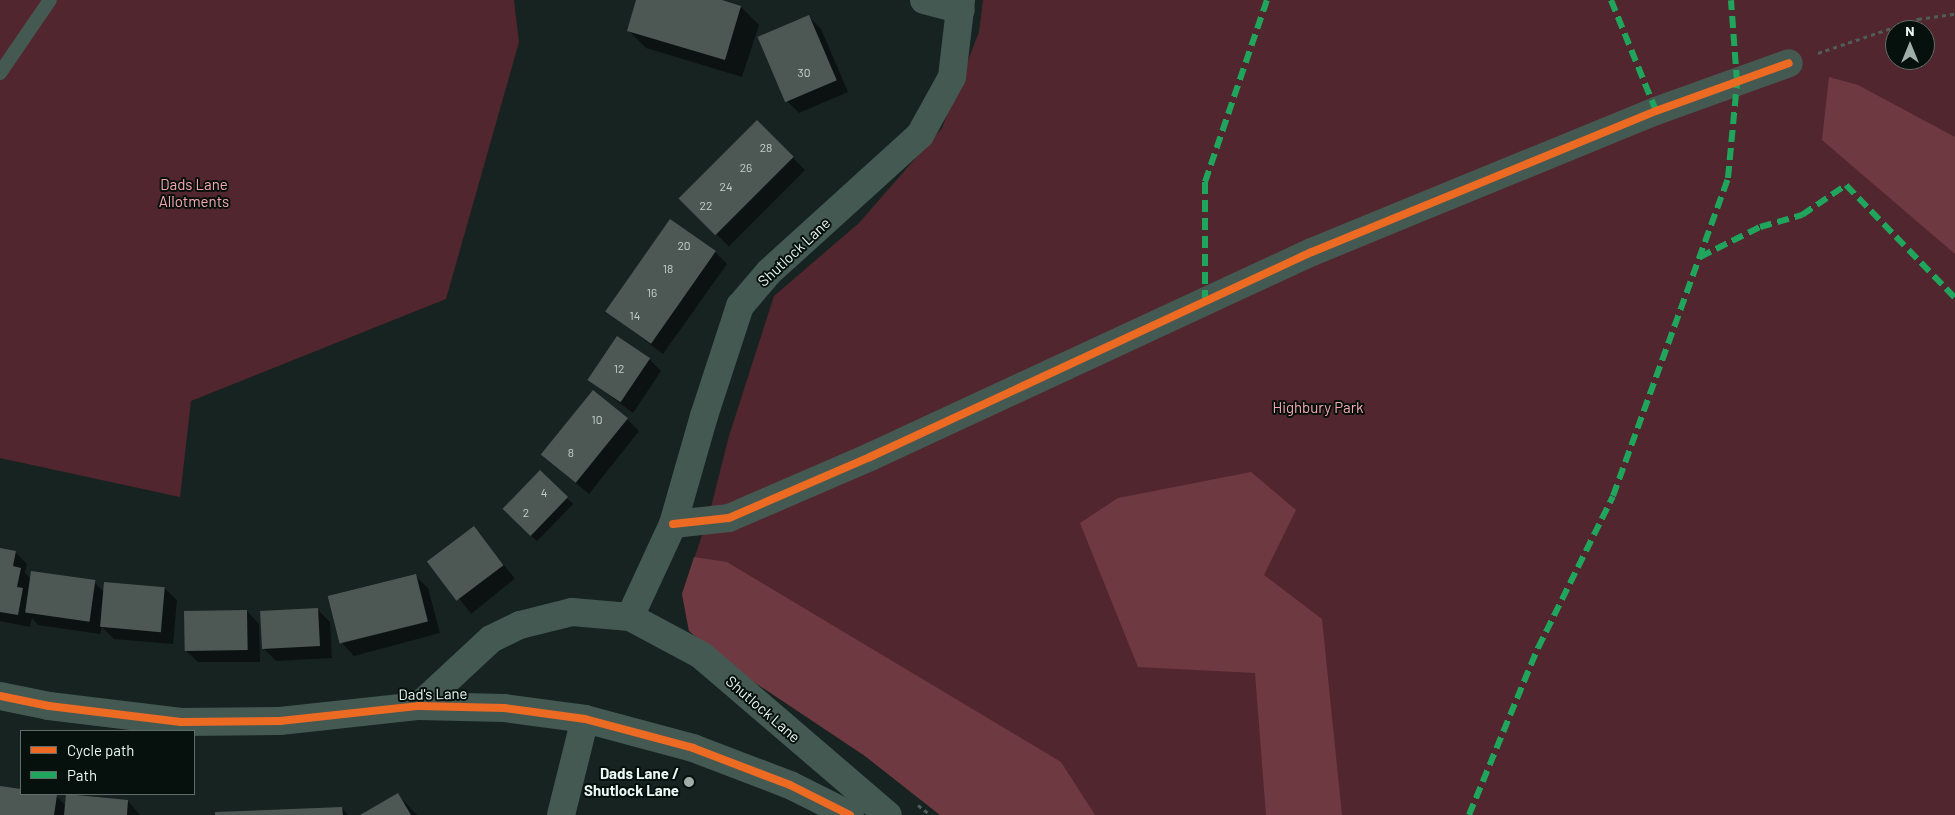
<!DOCTYPE html>
<html>
<head>
<meta charset="utf-8">
<style>
	body { margin:0 }
	#map { position:relative; width:1955px; height:815px; overflow:hidden; background:#172320; font-family:Barlow,sans-serif }
	div>[style] { position:absolute }
	.green>* { inset:0; background:#52262e }
	.forest>* { inset:0; background:#6f3941 }
	.shadow>* { inset:0; background:#0007; transform-origin:0 0 }
	.building>* { inset:0; background:#4d5855; transform-origin:0 0 }
	.path>* { height:3px; margin-top:-1.5px; transform-origin:0; background:repeating-linear-gradient(90deg,#4e5d59 0 4px,transparent 0 8px) }
	.service>* { height:14px; margin:-7px; padding:0 7px; transform-origin:7px; border-radius:7px; background:#455953 }
	.minor>* { height:28px; margin:-14px; padding:0 14px; transform-origin:14px; border-radius:14px; background:#455953 }
	.tertiary>* { height:28px; margin:-14px; padding:0 14px; transform-origin:14px; border-radius:14px; background:#455953 }
	.quiet>* { height:6px; margin-top:-3px; transform-origin:0; background:repeating-linear-gradient(90deg,#20a55d 0 12px,transparent 0 18px) }
	.cycleway>* { height:8px; margin:-4px; padding:0 4px; transform-origin:4px; border-radius:4px; background:#ed6a23 }
	.dots>* { width:14px; height:14px; translate:-50% -50%; box-sizing:border-box; border:2px solid #06100d; border-radius:50% }
	span { translate:-50% -50%; white-space:nowrap; text-align:center; line-height:1.15; -webkit-text-stroke:4px #06100d; paint-order:stroke }
	.number-label { font-size:12px; color:#c3d1cc }
	.number-label span { -webkit-text-stroke-width:0 }
	.park-label { font-size:15px; color:#f8a7b1 }
	.street-label { font-size:15px; color:#eaf9f4 }
	.poi-label { font-size:15px; color:#eaf9f4; font-weight:700 }
	.right { translate:-100% -50%; text-align:right }
	.legend { position:absolute; left:20px; top:730px; width:175px; height:65px; box-sizing:border-box; background:#06100d; border:1px solid #616d69; margin:0; padding:6px 9px; list-style:none; font-size:15px; color:#eaf9f4 }
	.legend li { display:flex; align-items:center; gap:10px; height:25px }
	.legend b { width:25px; border:1px solid #616d69 }
	.north { position:absolute; left:1885px; top:20px; width:50px; height:50px; box-sizing:border-box; background:#06100d; border:1px solid #616d69; border-radius:50%; rotate:0deg; font-size:14px; font-weight:700; line-height:20px; text-align:center; color:#eaf9f4 }
	.north::after { content:''; display:block; margin:auto; width:18px; height:22px; background:#a0aeaa; clip-path:polygon(50% 0,100% 100%,50% 72%,0 100%) }
</style>
</head>
<body>
<div id="map">
	<div class="green">
		<i style="clip-path:polygon(0 0,514px 0,519px 42px,446px 299px,191px 401px,180px 497px,0 458px)"></i>
		<i style="clip-path:polygon(evenodd,983px 0,1955px 0,1955px 815px,940px 815px,865px 756px,736px 670px,689px 631px,682px 594px,709px 515px,729px 436px,774px 296px,859px 223px,942px 128px,979px 32px,983px 0,1895px 30px,1925px 30px,1925px 60px,1895px 60px,1895px 30px)"></i>
	</div>
	<div class="forest">
		<i style="clip-path:polygon(1829px 77px,1858px 85px,1955px 137px,1955px 254px,1822px 140px)"></i>
		<i style="clip-path:polygon(1251px 472px,1296px 510px,1264px 575px,1322px 619px,1342px 815px,1266px 815px,1255px 673px,1138px 667px,1080px 523px,1118px 498px)"></i>
		<i style="clip-path:polygon(694px 557px,727px 562px,1061px 762px,1095px 815px,940px 815px,865px 756px,736px 670px,689px 631px,682px 594px)"></i>
	</div>
	<div class="shadow">
		<i style="clip-path:polygon(637px 0,717px 0,741px 7px,759px 25px,742px 77px,646px 48px,628px 30px)"></i>
		<i style="clip-path:polygon(808px 16px,821px 29px,848px 92px,799px 113px,787px 101px,759px 37px)"></i>
		<i style="left:757px;top:122px;width:68px;height:108px;rotate:45deg"></i>
		<i style="clip-path:polygon(715px 252px,727px 264px,663px 354px,606px 311px)"></i>
		<i style="clip-path:polygon(649px 359px,661px 371px,633px 413px,589px 380px)"></i>
		<i style="clip-path:polygon(627px 419px,639px 431px,589px 494px,543px 455px)"></i>
		<i style="left:540px;top:472px;width:46px;height:52px;rotate:44deg"></i>
		<i style="left:474px;top:528px;width:65px;height:56px;rotate:51deg"></i>
		<i style="clip-path:polygon(0 549px,15px 552px,27px 564px,25px 573px,31px 579px,94px 582px,104px 592px,164px 588px,177px 600px,173px 644px,114px 639px,102px 627px,100px 634px,38px 625px,32px 618px,30px 627px,0 621px)"></i>
		<i style="clip-path:polygon(415px 576px,428px 588px,440px 633px,354px 656px,342px 643px)"></i>
		<i style="clip-path:polygon(318px 610px,330px 622px,332px 658px,276px 661px,263px 648px)"></i>
		<i style="clip-path:polygon(247px 611px,259px 624px,260px 662px,198px 662px,185px 650px)"></i>
		<i style="clip-path:polygon(0 787px,21px 791px,21px 794px,57px 797px,66px 806px,128px 801px,140px 815px,0 815px)"></i>
		<i style="clip-path:polygon(397px 794px,417px 815px,363px 815px)"></i>
		<i style="clip-path:polygon(342px 808px,348px 815px,216px 815px)"></i>
	</div>
	<div class="building">
		<i style="clip-path:polygon(636px 0,722px 0,741px 6px,725px 60px,627px 31px)"></i>
		<i style="left:809px;top:15px;width:71px;height:56px;rotate:67deg"></i>
		<i style="left:757px;top:120px;width:52px;height:111px;rotate:45deg"></i>
		<i style="left:670px;top:219px;width:56px;height:113px;rotate:35deg"></i>
		<i style="left:617px;top:336px;width:40px;height:53px;rotate:34deg"></i>
		<i style="left:593px;top:390px;width:45px;height:83px;rotate:39deg"></i>
		<i style="left:540px;top:470px;width:39px;height:54px;rotate:44deg"></i>
		<i style="left:474px;top:526px;width:49px;height:59px;rotate:53deg"></i>
		<i style="clip-path:polygon(0 548px,16px 551px,13px 566px,21px 568px,17px 587px,23px 588px,18px 615px,0 612px)"></i>
		<i style="left:31px;top:571px;width:65px;height:42px;rotate:8deg"></i>
		<i style="left:416px;top:574px;width:49px;height:91px;rotate:76deg"></i>
		<i style="left:104px;top:582px;width:61px;height:45px;rotate:5deg"></i>
		<i style="left:318px;top:608px;width:38px;height:58px;rotate:87deg"></i>
		<i style="left:247px;top:610px;width:40px;height:63px;rotate:89deg"></i>
		<i style="clip-path:polygon(0 786px,21px 789px,21px 794px,57px 795px,54px 815px,0 815px)"></i>
		<i style="clip-path:polygon(398px 793px,411px 815px,360px 815px)"></i>
		<i style="clip-path:polygon(66px 794px,128px 800px,127px 815px,64px 815px)"></i>
		<i style="clip-path:polygon(342px 807px,343px 815px,215px 815px,215px 812px)"></i>
	</div>
	<div class="path">
		<i style="left:1818px;top:53px;width:106px;rotate:-18.8deg"></i>
		<i style="left:1918px;top:19px;width:37px;rotate:-8deg"></i>
		<i style="left:918px;top:805px;width:16px;rotate:38deg"></i>
	</div>
	<div class="service">
		<i style="left:0;top:73px;width:88px;rotate:-55.6deg"></i>
	</div>
	<div class="minor">
		<i style="left:924px;top:0;width:38px;rotate:15deg"></i>
		<i style="left:673px;top:524px;width:56px;rotate:-6.1deg"></i>
		<i style="left:729px;top:518px;width:154px;rotate:-23.4deg"></i>
		<i style="left:870px;top:457px;width:487px;rotate:-24.9deg"></i>
		<i style="left:1312px;top:252px;width:372px;rotate:-22.3deg"></i>
		<i style="left:1656px;top:111px;width:141px;rotate:-19.8deg"></i>
		<i style="left:630px;top:617px;width:102px;rotate:-65.2deg"></i>
		<i style="left:673px;top:524px;width:112px;rotate:-74deg"></i>
		<i style="left:704px;top:416px;width:116px;rotate:-71.9deg"></i>
		<i style="left:740px;top:306px;width:45px;rotate:-49.5deg"></i>
		<i style="left:769px;top:272px;width:204px;rotate:-42.2deg"></i>
		<i style="left:920px;top:135px;width:66px;rotate:-61.1deg"></i>
		<i style="left:952px;top:77px;width:78px;rotate:-83.3deg"></i>
		<i style="left:419px;top:706px;width:98px;rotate:-42.9deg"></i>
		<i style="left:491px;top:639px;width:32px;rotate:-26deg"></i>
		<i style="left:520px;top:625px;width:54px;rotate:-14deg"></i>
		<i style="left:572px;top:612px;width:58px;rotate:4.9deg"></i>
		<i style="left:630px;top:617px;width:81px;rotate:28.2deg"></i>
		<i style="left:701px;top:655px;width:246px;rotate:40.6deg"></i>
		<i style="left:561px;top:815px;width:99px;rotate:-76deg"></i>
	</div>
	<div class="tertiary">
		<i style="left:0;top:696px;width:50px;rotate:11.5deg"></i>
		<i style="left:49px;top:706px;width:133px;rotate:6.9deg"></i>
		<i style="left:181px;top:722px;width:99px;rotate:-0.6deg"></i>
		<i style="left:280px;top:721px;width:140px;rotate:-6.2deg"></i>
		<i style="left:419px;top:706px;width:85px;rotate:1.3deg"></i>
		<i style="left:504px;top:708px;width:82px;rotate:7.7deg"></i>
		<i style="left:585px;top:719px;width:112px;rotate:15deg"></i>
		<i style="left:693px;top:748px;width:104px;rotate:20.9deg"></i>
		<i style="left:790px;top:785px;width:67px;rotate:26.6deg"></i>
	</div>
	<div class="quiet">
		<i style="left:1611px;top:0;width:120px;rotate:67.9deg"></i>
		<i style="left:1700px;top:257px;width:67px;rotate:-26.6deg"></i>
		<i style="left:1760px;top:227px;width:44px;rotate:-15.9deg"></i>
		<i style="left:1802px;top:215px;width:53px;rotate:-34.3deg"></i>
		<i style="left:1846px;top:185px;width:157px;rotate:46deg"></i>
		<i style="left:1205px;top:302px;width:120px;rotate:-90deg"></i>
		<i style="left:1205px;top:182px;width:192px;rotate:-71.2deg"></i>
		<i style="left:1469px;top:815px;width:181px;rotate:-67.6deg"></i>
		<i style="left:1538px;top:648px;width:169px;rotate:-63.7deg"></i>
		<i style="left:1613px;top:496px;width:338px;rotate:-70.1deg"></i>
		<i style="left:1728px;top:178px;width:96px;rotate:-84.6deg"></i>
		<i style="left:1737px;top:82px;width:82px;rotate:-94.2deg"></i>
	</div>
	<div class="cycleway">
		<i style="left:673px;top:524px;width:56px;rotate:-6.1deg"></i>
		<i style="left:729px;top:518px;width:154px;rotate:-23.4deg"></i>
		<i style="left:870px;top:457px;width:487px;rotate:-24.9deg"></i>
		<i style="left:1312px;top:252px;width:372px;rotate:-22.3deg"></i>
		<i style="left:1656px;top:111px;width:141px;rotate:-19.8deg"></i>
		<i style="left:0;top:696px;width:50px;rotate:11.5deg"></i>
		<i style="left:49px;top:706px;width:133px;rotate:6.9deg"></i>
		<i style="left:181px;top:722px;width:99px;rotate:-0.6deg"></i>
		<i style="left:280px;top:721px;width:140px;rotate:-6.2deg"></i>
		<i style="left:419px;top:706px;width:85px;rotate:1.3deg"></i>
		<i style="left:504px;top:708px;width:82px;rotate:7.7deg"></i>
		<i style="left:585px;top:719px;width:112px;rotate:15deg"></i>
		<i style="left:693px;top:748px;width:104px;rotate:20.9deg"></i>
		<i style="left:790px;top:785px;width:67px;rotate:26.6deg"></i>
	</div>
	<div class="dots">
		<i style="left:689px;top:782px;background:#a0aeaa"></i>
	</div>
	<div class="number-label">
		<span style="left:804px;top:73px">30</span>
		<span style="left:766px;top:148px">28</span>
		<span style="left:746px;top:168px">26</span>
		<span style="left:726px;top:187px">24</span>
		<span style="left:706px;top:206px">22</span>
		<span style="left:684px;top:246px">20</span>
		<span style="left:668px;top:269px">18</span>
		<span style="left:652px;top:293px">16</span>
		<span style="left:635px;top:316px">14</span>
		<span style="left:619px;top:369px">12</span>
		<span style="left:597px;top:420px">10</span>
		<span style="left:571px;top:453px">8</span>
		<span style="left:544px;top:493px">4</span>
		<span style="left:526px;top:513px">2</span>
	</div>
	<div class="park-label">
		<span style="left:194px;top:193px">Dads Lane<br>Allotments</span>
		<span style="left:1318px;top:408px">Highbury Park</span>
	</div>
	<div class="street-label">
		<span style="left:794px;top:252px;rotate:-43deg">Shutlock Lane</span>
		<span style="left:433px;top:694px;rotate:-1deg">Dad's Lane</span>
		<span style="left:763px;top:709px;rotate:41deg">Shutlock Lane</span>
	</div>
	<div class="poi-label">
		<span class="right" style="left:679px;top:782px">Dads Lane /<br>Shutlock Lane</span>
	</div>
	<ul class="legend">
	<li><b style="height:6px;background:#ed6a23"></b>Cycle path</li>
	<li><b style="height:6px;background:#20a55d"></b>Path</li>
	</ul>
	<div class="north">N</div>
</div>
</body>
</html>
